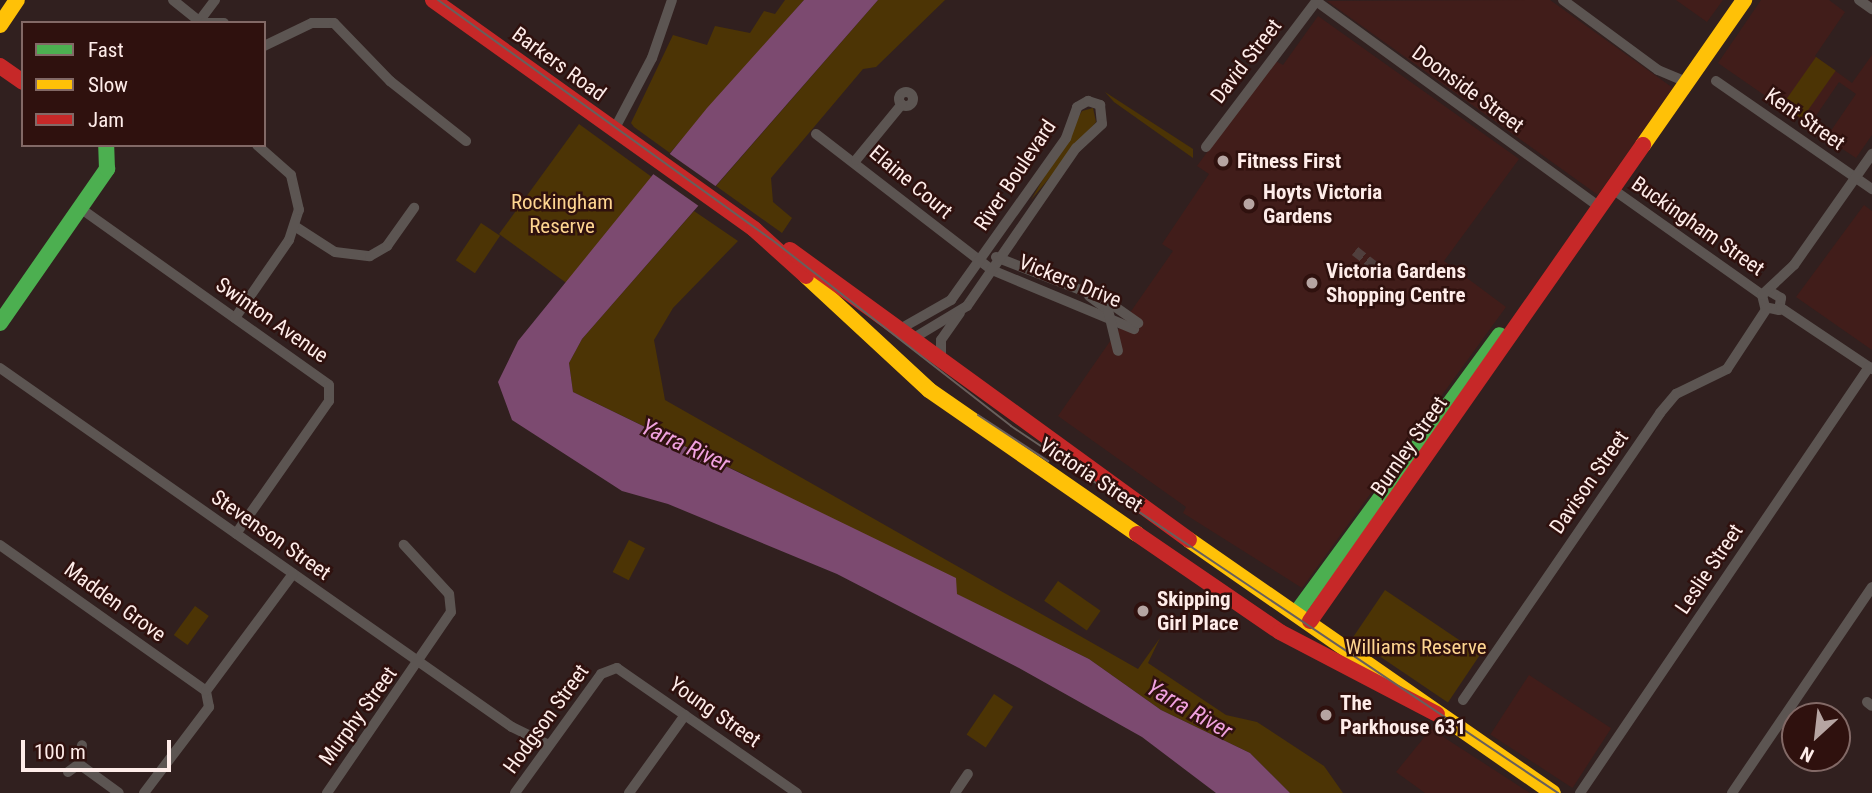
<!DOCTYPE html>
<html>
<head>
<meta charset="utf-8">
<style>
	body { margin:0 }
	#map { position:relative; width:1872px; height:793px; overflow:hidden; background:#31201f; font-family:"Roboto Condensed",sans-serif }
	div>[style] { position:absolute }
	.built>* { inset:0; background:#411d1a; transform-origin:0 0 }
	.green>* { inset:0; background:#4c3405; transform-origin:0 0 }
	.water>* { inset:0; background:#7c4a70 }
	.pier>* { inset:0; background:#31201f; transform-origin:0 0 }
	.street-tunnel>* { height:10px; margin-top:-5px; transform-origin:0; background:repeating-linear-gradient(90deg,#503f3d 0 10px,transparent 0 15px) }
	.street>* { height:10px; margin:-5px; padding:0 5px; transform-origin:5px; border-radius:5px; background:#5c5552 }
	.street>.ring { margin:-5px; padding:0; box-sizing:content-box; background:none; border:10px solid #5c5552; border-radius:50% }
	.fast>* { height:16px; margin:-8px; padding:0 8px; transform-origin:8px; border-radius:8px; background:#4caf50 }
	.slow>* { height:16px; margin:-8px; padding:0 8px; transform-origin:8px; border-radius:8px; background:#ffc107 }
	.jam>* { height:16px; margin:-8px; padding:0 8px; transform-origin:8px; border-radius:8px; background:#c62828 }
	.tram>* { height:2px; margin:-1px; padding:0 1px; transform-origin:1px; border-radius:1px; background:#685f5c }
	.dots>* { width:19px; height:19px; translate:-50% -50%; box-sizing:border-box; border:4px solid #2f110e; border-radius:50% }
	span { translate:-50% -50%; white-space:nowrap; text-align:center; line-height:1.15; -webkit-text-stroke:5px #2f110e; paint-order:stroke }
	.street-label { font-size:21px; color:#feece9 }
	.poi-label { font-size:21px; color:#feece9; font-weight:700 }
	.left { translate:0 -50%; text-align:left }
	.park-label { font-size:21px; color:#fed590 }
	.water-label { font-size:23px; color:#f0a1df; font-style:italic }
	.legend { position:absolute; left:21px; top:21px; width:245px; height:126px; box-sizing:border-box; background:#2f110e; border:2px solid #826966; margin:0; padding:9px 12px; list-style:none; font-size:21px; color:#feece9 }
	.legend li { display:flex; align-items:center; gap:14px; height:35px }
	.legend b { width:35px; border:2px solid #826966 }
	.north { position:absolute; left:1781px; top:702px; width:70px; height:70px; box-sizing:border-box; background:#2f110e; border:2px solid #826966; border-radius:50%; rotate:207deg; font-size:19px; font-weight:700; line-height:28px; text-align:center; color:#feece9 }
	.north::after { content:''; display:block; margin:auto; width:24px; height:32px; background:#b6a5a2; clip-path:polygon(50% 0,100% 100%,50% 72%,0 100%) }
	.scale { position:absolute; left:21px; top:740px; width:150px; height:32px; box-sizing:border-box; border:4px solid #feece9; border-top:0; padding-left:9px; font-size:21px; line-height:24px; white-space:nowrap; color:#feece9; -webkit-text-stroke:5px #2f110e; paint-order:stroke }
</style>
</head>
<body>
<div id="map">
	<div class="built">
		<i style="clip-path:polygon(1550px 0,1673px 88px,1598px 195px,1327px 1px)"></i>
		<i style="clip-path:polygon(1676px 0,1723px 0,1707px 22px)"></i>
		<i style="clip-path:polygon(1761px 0,1829px 0,1845px 12px,1815px 56px,1852px 83px,1872px 55px,1872px 135px,1856px 158px,1826px 138px,1856px 94px,1839px 82px,1809px 126px,1718px 63px)"></i>
		<i style="clip-path:polygon(1318px 16px,1519px 159px,1444px 261px,1506px 307px,1302px 588px,1183px 513px,1186px 507px,1058px 416px,1173px 251px,1162px 244px,1209px 174px,1197px 166px,1274px 60px,1283px 65px)"></i>
		<i style="clip-path:polygon(1864px 205px,1872px 211px,1872px 350px,1796px 297px)"></i>
		<i style="left:1529px;top:675px;width:98px;height:71px;rotate:33deg"></i>
		<i style="clip-path:polygon(1431px 729px,1530px 793px,1425px 793px,1396px 772px)"></i>
	</div>
	<div class="green">
		<i style="clip-path:polygon(785px 0,804px 0,670px 153px,634px 127px,631px 123px,673px 35px,707px 45px,715px 26px,750px 33px,764px 11px,775px 14px)"></i>
		<i style="clip-path:polygon(878px 0,945px 0,876px 67px,863px 69px,771px 178px,773px 202px,792px 218px,782px 233px,716px 186px)"></i>
		<i style="left:1816px;top:57px;width:24px;height:59px;rotate:35deg"></i>
		<i style="clip-path:polygon(1105px 92px,1193px 149px,1193px 158px,1114px 102px)"></i>
		<i style="clip-path:polygon(1093px 108px,1096px 122px,1031px 200px,1082px 111px)"></i>
		<i style="left:579px;top:124px;width:90px;height:136px;rotate:36deg"></i>
		<i style="clip-path:polygon(694px 211px,738px 241px,673px 308px,654px 340px,665px 400px,1138px 669px,1160px 638px,1148px 663px,1226px 715px,1257px 722px,1324px 766px,1343px 793px,1290px 793px,1250px 753px,1161px 710px,1089px 659px,956px 594px,749px 477px,573px 392px,569px 363px,582px 339px)"></i>
		<i style="left:481px;top:223px;width:23px;height:45px;rotate:34deg"></i>
		<i style="left:629px;top:540px;width:18px;height:36px;rotate:27deg"></i>
		<i style="left:1058px;top:581px;width:52px;height:24px;rotate:35deg"></i>
		<i style="left:1385px;top:590px;width:115px;height:58px;rotate:34deg"></i>
		<i style="left:195px;top:606px;width:17px;height:36px;rotate:36deg"></i>
		<i style="left:994px;top:694px;width:23px;height:49px;rotate:34deg"></i>
	</div>
	<div class="water">
		<i style="clip-path:polygon(804px 0,878px 0,582px 339px,569px 363px,573px 392px,956px 578px,957px 594px,1089px 659px,1161px 710px,1250px 753px,1290px 793px,1216px 793px,1142px 737px,1019px 668px,837px 574px,668px 504px,622px 491px,512px 420px,498px 382px,518px 341px,707px 108px)"></i>
	</div>
	<div class="pier">
		<i style="left:667px;top:152px;width:63px;height:26px;rotate:35deg"></i>
	</div>
	<div class="street-tunnel">
		<i style="left:1355px;top:251px;width:29px;rotate:38deg"></i>
	</div>
	<div class="street">
		<i style="left:173px;top:0;width:36px;rotate:39deg"></i>
		<i style="left:1563px;top:0;width:118px;rotate:36.4deg"></i>
		<i style="left:1658px;top:70px;width:30px;rotate:23deg"></i>
		<i style="left:1859px;top:0;width:16px;rotate:35deg"></i>
		<i style="left:1316px;top:1px;width:349px;rotate:36deg"></i>
		<i style="left:200px;top:20px;width:25px;rotate:-53deg"></i>
		<i style="left:204px;top:23px;width:20px"></i>
		<i style="left:264px;top:46px;width:53px;rotate:-25.6deg"></i>
		<i style="left:312px;top:23px;width:22px"></i>
		<i style="left:334px;top:23px;width:81px;rotate:46deg"></i>
		<i style="left:390px;top:81px;width:97px;rotate:38.3deg"></i>
		<i style="left:1716px;top:81px;width:190px;rotate:34.7deg"></i>
		<i class="ring" style="left:899px;top:92px;width:4px;height:4px"></i>
		<i style="left:614px;top:130px;width:81px;rotate:-62.2deg"></i>
		<i style="left:652px;top:58px;width:61px;rotate:-71deg"></i>
		<i style="left:816px;top:134px;width:222px;rotate:37.7deg"></i>
		<i style="left:992px;top:270px;width:154px;rotate:22.6deg"></i>
		<i style="left:1206px;top:147px;width:184px;rotate:-52.9deg"></i>
		<i style="left:856px;top:160px;width:72px;rotate:-50.6deg"></i>
		<i style="left:1611px;top:188px;width:185px;rotate:35.3deg"></i>
		<i style="left:80px;top:208px;width:305px;rotate:35.4deg"></i>
		<i style="left:329px;top:385px;width:16px;rotate:90deg"></i>
		<i style="left:329px;top:401px;width:162px;rotate:125deg"></i>
		<i style="left:296px;top:227px;width:46px;rotate:32.7deg"></i>
		<i style="left:335px;top:252px;width:35px;rotate:7deg"></i>
		<i style="left:370px;top:256px;width:20px;rotate:-30deg"></i>
		<i style="left:387px;top:246px;width:47px;rotate:-54.6deg"></i>
		<i style="left:996px;top:257px;width:116px;rotate:21.3deg"></i>
		<i style="left:1104px;top:299px;width:42px;rotate:35.2deg"></i>
		<i style="left:1769px;top:291px;width:14px;rotate:30deg"></i>
		<i style="left:1781px;top:298px;width:12px;rotate:99deg"></i>
		<i style="left:1779px;top:310px;width:14px;rotate:-168deg"></i>
		<i style="left:1765px;top:307px;width:12px;rotate:-104deg"></i>
		<i style="left:1762px;top:295px;width:44px;rotate:-43.2deg"></i>
		<i style="left:1794px;top:265px;width:136px;rotate:-54.9deg"></i>
		<i style="left:1089px;top:296px;width:24px;rotate:36deg"></i>
		<i style="left:1108px;top:310px;width:42px;rotate:76.3deg"></i>
		<i style="left:1781px;top:308px;width:110px;rotate:33.8deg"></i>
		<i style="left:235px;top:318px;width:95px;rotate:-55.3deg"></i>
		<i style="left:289px;top:240px;width:32px;rotate:-72deg"></i>
		<i style="left:299px;top:210px;width:36px;rotate:-103deg"></i>
		<i style="left:291px;top:175px;width:45px;rotate:-138.6deg"></i>
		<i style="left:900px;top:329px;width:59px;rotate:-29.6deg"></i>
		<i style="left:951px;top:300px;width:199px;rotate:-54.6deg"></i>
		<i style="left:1066px;top:138px;width:33px;rotate:-70deg"></i>
		<i style="left:1077px;top:107px;width:13px;rotate:-29deg"></i>
		<i style="left:1088px;top:101px;width:13px;rotate:18deg"></i>
		<i style="left:1100px;top:105px;width:19px;rotate:84deg"></i>
		<i style="left:1102px;top:124px;width:35px;rotate:137deg"></i>
		<i style="left:1076px;top:148px;width:192px;rotate:124.6deg"></i>
		<i style="left:967px;top:306px;width:64px;rotate:149deg"></i>
		<i style="left:941px;top:361px;width:21px;rotate:-90deg"></i>
		<i style="left:941px;top:340px;width:33px;rotate:-55deg"></i>
		<i style="left:0;top:368px;width:625px;rotate:35.04deg"></i>
		<i style="left:512px;top:727px;width:41px;rotate:25.9deg"></i>
		<i style="left:0;top:545px;width:252px;rotate:35.3deg"></i>
		<i style="left:1463px;top:700px;width:348px;rotate:-55.5deg"></i>
		<i style="left:1660px;top:413px;width:25px;rotate:-50deg"></i>
		<i style="left:1676px;top:394px;width:57px;rotate:-26.1deg"></i>
		<i style="left:1727px;top:369px;width:73px;rotate:-56.7deg"></i>
		<i style="left:1867px;top:702px;width:6px;rotate:39deg"></i>
		<i style="left:79px;top:764px;width:49px;rotate:35.9deg"></i>
		<i style="left:68px;top:772px;width:14px;rotate:-36deg"></i>
		<i style="left:79px;top:764px;width:19px;rotate:-81deg"></i>
		<i style="left:144px;top:793px;width:108px;rotate:-52.9deg"></i>
		<i style="left:209px;top:707px;width:16px;rotate:-101deg"></i>
		<i style="left:206px;top:691px;width:146px;rotate:-53.4deg"></i>
		<i style="left:327px;top:793px;width:219px;rotate:-55.6deg"></i>
		<i style="left:451px;top:612px;width:18px;rotate:-96deg"></i>
		<i style="left:449px;top:594px;width:67px;rotate:-132.6deg"></i>
		<i style="left:515px;top:793px;width:147px;rotate:-54.1deg"></i>
		<i style="left:601px;top:674px;width:17px;rotate:-21deg"></i>
		<i style="left:617px;top:668px;width:219px;rotate:34.8deg"></i>
		<i style="left:629px;top:793px;width:96px;rotate:-54.3deg"></i>
		<i style="left:955px;top:793px;width:23px;rotate:-56deg"></i>
		<i style="left:1580px;top:793px;width:515px;rotate:-55.85deg"></i>
		<i style="left:1732px;top:793px;width:249px;rotate:-55.8deg"></i>
	</div>
	<div class="fast">
		<i style="left:0;top:323px;width:188px;rotate:-55.2deg"></i>
		<i style="left:107px;top:169px;width:24px;rotate:-92deg"></i>
		<i style="left:1297px;top:612px;width:343px;rotate:-53.8deg"></i>
	</div>
	<div class="slow">
		<i style="left:0;top:25px;width:30px;rotate:-56deg"></i>
		<i style="left:1643px;top:145px;width:177px;rotate:-55.1deg"></i>
		<i style="left:806px;top:276px;width:168px;rotate:42.8deg"></i>
		<i style="left:929px;top:390px;width:253px;rotate:34.7deg"></i>
		<i style="left:1189px;top:540px;width:443px;rotate:34.8deg"></i>
	</div>
	<div class="jam">
		<i style="left:433px;top:0;width:394px;rotate:35.5deg"></i>
		<i style="left:754px;top:229px;width:70px;rotate:42.1deg"></i>
		<i style="left:0;top:66px;width:28px;rotate:35deg"></i>
		<i style="left:790px;top:250px;width:493px;rotate:36deg"></i>
		<i style="left:1137px;top:534px;width:173px;rotate:34.4deg"></i>
		<i style="left:1280px;top:632px;width:177px;rotate:27.6deg"></i>
		<i style="left:1310px;top:621px;width:581px;rotate:-55.02deg"></i>
	</div>
	<div class="tram">
		<i style="left:438px;top:0;width:410px;rotate:35.7deg"></i>
		<i style="left:771px;top:239px;width:304px;rotate:37.9deg"></i>
		<i style="left:1011px;top:426px;width:659px;rotate:33.86deg"></i>
		<i style="left:978px;top:415px;width:84px;rotate:33.3deg"></i>
	</div>
	<div class="dots">
		<i style="left:1223px;top:161px;background:#b6a5a2"></i>
		<i style="left:1249px;top:204px;background:#b6a5a2"></i>
		<i style="left:1312px;top:283px;background:#b6a5a2"></i>
		<i style="left:1143px;top:611px;background:#b6a5a2"></i>
		<i style="left:1326px;top:715px;background:#b6a5a2"></i>
	</div>
	<div class="street-label">
		<span style="left:1246px;top:61px;rotate:-52deg">David Street</span>
		<span style="left:559px;top:64px;rotate:36deg">Barkers Road</span>
		<span style="left:1468px;top:89px;rotate:36deg">Doonside Street</span>
		<span style="left:1805px;top:119px;rotate:35deg">Kent Street</span>
		<span style="left:1015px;top:175px;rotate:-56deg">River Boulevard</span>
		<span style="left:911px;top:182px;rotate:40deg">Elaine Court</span>
		<span style="left:1698px;top:226px;rotate:35deg">Buckingham Street</span>
		<span style="left:1070px;top:281px;rotate:22deg">Vickers Drive</span>
		<span style="left:272px;top:320px;rotate:35deg">Swinton Avenue</span>
		<span style="left:1409px;top:446px;rotate:-55deg">Burnley Street</span>
		<span style="left:1091px;top:475px;rotate:33deg">Victoria Street</span>
		<span style="left:1589px;top:482px;rotate:-55deg">Davison Street</span>
		<span style="left:271px;top:535px;rotate:35deg">Stevenson Street</span>
		<span style="left:1709px;top:569px;rotate:-56deg">Leslie Street</span>
		<span style="left:115px;top:602px;rotate:36deg">Madden Grove</span>
		<span style="left:715px;top:712px;rotate:35deg">Young Street</span>
		<span style="left:358px;top:716px;rotate:-54deg">Murphy Street</span>
		<span style="left:546px;top:719px;rotate:-54deg">Hodgson Street</span>
	</div>
	<div class="poi-label">
		<span class="left" style="left:1237px;top:161px">Fitness First</span>
		<span class="left" style="left:1263px;top:204px">Hoyts Victoria<br>Gardens</span>
		<span class="left" style="left:1326px;top:283px">Victoria Gardens<br>Shopping Centre</span>
		<span class="left" style="left:1157px;top:611px">Skipping<br>Girl Place</span>
		<span class="left" style="left:1340px;top:715px">The<br>Parkhouse 631</span>
	</div>
	<div class="park-label">
		<span style="left:562px;top:214px">Rockingham<br>Reserve</span>
		<span style="left:1416px;top:647px">Williams Reserve</span>
	</div>
	<div class="water-label">
		<span style="left:685px;top:446px;rotate:25deg">Yarra River</span>
		<span style="left:1189px;top:710px;rotate:30deg">Yarra River</span>
	</div>
	<ul class="legend">
	<li><b style="height:9px;background:#4caf50"></b>Fast</li>
	<li><b style="height:9px;background:#ffc107"></b>Slow</li>
	<li><b style="height:9px;background:#c62828"></b>Jam</li>
	</ul>
	<div class="north">N</div>
	<div class="scale">100 m</div>
</div>
</body>
</html>
